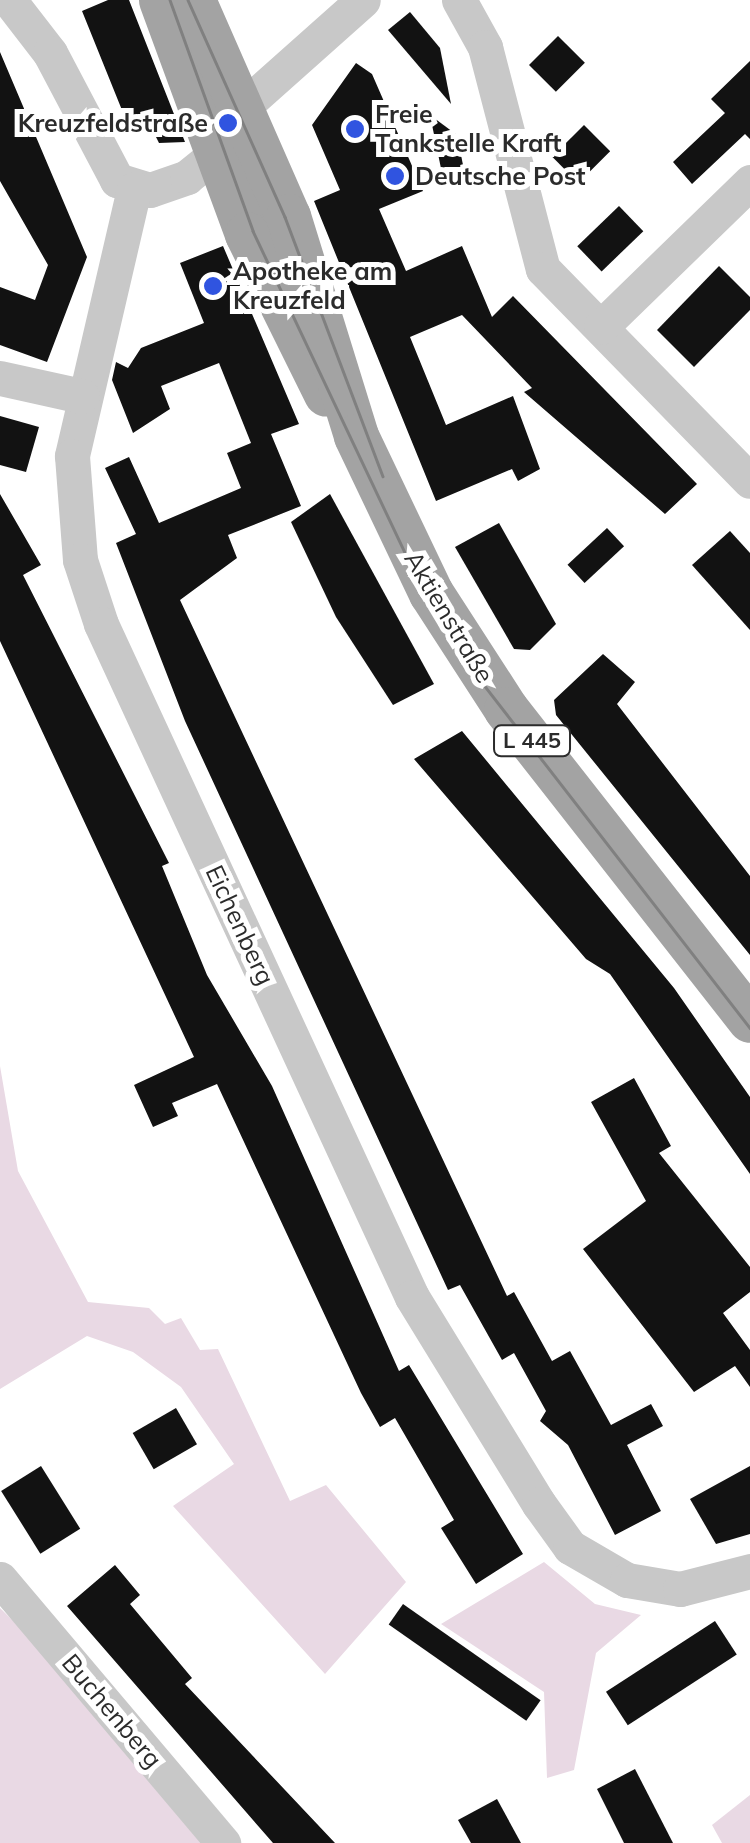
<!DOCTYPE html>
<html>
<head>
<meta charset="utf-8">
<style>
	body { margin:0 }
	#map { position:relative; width:750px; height:1843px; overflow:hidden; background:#fff; font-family:Mulish,sans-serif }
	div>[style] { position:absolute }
	.green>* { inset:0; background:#e9d9e4 }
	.building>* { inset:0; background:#121212; transform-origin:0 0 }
	.minor>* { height:35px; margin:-17.5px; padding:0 17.5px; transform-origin:17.5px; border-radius:17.5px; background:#c8c8c8 }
	.major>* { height:45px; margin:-22.5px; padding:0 22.5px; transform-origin:22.5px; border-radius:22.5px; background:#a3a3a3 }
	.tram>* { height:2.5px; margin:-1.25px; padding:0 1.25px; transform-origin:1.25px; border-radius:1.25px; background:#808080 }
	.dots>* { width:28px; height:28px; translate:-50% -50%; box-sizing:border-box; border:5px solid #fff; border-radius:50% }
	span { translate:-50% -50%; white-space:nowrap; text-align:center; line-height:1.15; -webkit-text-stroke:10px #fff; paint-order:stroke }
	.shield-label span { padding:2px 8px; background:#fff; border:2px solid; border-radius:8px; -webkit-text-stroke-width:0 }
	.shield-label { font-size:22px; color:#2b2b2b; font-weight:700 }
	.poi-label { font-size:25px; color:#2b2b2b; font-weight:700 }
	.left { translate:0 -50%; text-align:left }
	.right { translate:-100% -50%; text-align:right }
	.street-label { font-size:25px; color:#2b2b2b }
</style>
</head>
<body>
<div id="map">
	<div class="green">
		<i style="clip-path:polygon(0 1066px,18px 1171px,88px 1302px,149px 1308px,165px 1324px,181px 1318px,200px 1350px,218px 1349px,290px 1501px,326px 1485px,406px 1582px,325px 1674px,173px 1506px,234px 1464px,181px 1387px,133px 1352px,87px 1336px,0 1389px)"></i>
		<i style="clip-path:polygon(544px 1562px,595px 1604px,641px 1615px,596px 1653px,574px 1770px,547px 1778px,544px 1692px,441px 1624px)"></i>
		<i style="clip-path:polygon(0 1608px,48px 1655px,207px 1843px,0 1843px)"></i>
		<i style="clip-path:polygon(750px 1795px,750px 1843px,722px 1843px,712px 1825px)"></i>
	</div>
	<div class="building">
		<i style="clip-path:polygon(108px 0,129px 0,185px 142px,159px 143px,149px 123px,130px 130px,82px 11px)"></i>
		<i style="clip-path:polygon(410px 12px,440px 48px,451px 104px,388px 30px)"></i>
		<i style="left:558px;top:36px;width:38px;height:41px;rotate:45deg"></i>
		<i style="clip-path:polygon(0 52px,87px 257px,47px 362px,0 345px,0 287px,35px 300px,48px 265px,0 181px)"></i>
		<i style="clip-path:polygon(750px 61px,750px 139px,745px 134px,692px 184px,673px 162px,725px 113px,711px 99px)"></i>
		<i style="clip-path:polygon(356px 63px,372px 74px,423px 191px,379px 209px,406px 271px,462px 246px,492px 317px,513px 296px,697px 484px,665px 514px,524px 392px,532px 388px,462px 315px,410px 337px,446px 425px,513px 396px,540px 469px,518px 481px,512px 469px,436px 501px,314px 201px,340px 190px,312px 125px)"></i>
		<i style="clip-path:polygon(430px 115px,457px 135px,465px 175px,444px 183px)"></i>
		<i style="left:584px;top:125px;width:37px;height:45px;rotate:45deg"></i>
		<i style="left:619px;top:206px;width:35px;height:58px;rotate:46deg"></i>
		<i style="clip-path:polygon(223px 246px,299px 424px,271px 434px,301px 506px,228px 535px,237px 558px,180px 600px,507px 1296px,514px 1292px,552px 1361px,570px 1351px,611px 1425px,651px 1404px,663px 1426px,627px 1445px,661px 1511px,615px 1535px,568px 1445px,540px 1421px,546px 1411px,514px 1353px,502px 1360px,460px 1285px,448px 1290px,185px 721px,116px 543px,136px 534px,105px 468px,129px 457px,159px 523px,241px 488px,227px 453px,251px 443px,219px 363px,161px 386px,170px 409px,133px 433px,112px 380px,116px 362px,128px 368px,141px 348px,204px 323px,180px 263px)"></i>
		<i style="clip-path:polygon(719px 266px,750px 297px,750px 310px,694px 367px,657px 330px)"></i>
		<i style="clip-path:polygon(0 416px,39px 427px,26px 472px,0 465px)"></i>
		<i style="clip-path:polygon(0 494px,41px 565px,23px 575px,169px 863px,162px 866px,207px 975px,272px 1086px,399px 1371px,409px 1365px,523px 1554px,476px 1584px,441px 1528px,454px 1520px,395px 1418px,380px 1427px,361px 1393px,217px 1084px,172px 1103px,178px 1116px,153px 1127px,134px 1085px,194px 1057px,0 641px)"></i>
		<i style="clip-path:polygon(330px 494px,434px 684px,393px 705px,336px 617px,291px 522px)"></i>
		<i style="clip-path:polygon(499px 523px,556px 624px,530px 650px,514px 649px,455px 547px)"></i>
		<i style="left:607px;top:528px;width:25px;height:54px;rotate:47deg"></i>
		<i style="clip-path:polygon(730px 531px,750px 553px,750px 630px,692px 565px)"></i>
		<i style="clip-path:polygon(603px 654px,635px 682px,617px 704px,750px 876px,750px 955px,556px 715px,554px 700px)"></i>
		<i style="clip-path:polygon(462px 731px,674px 988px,750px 1097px,750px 1174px,610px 974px,586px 959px,414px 759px)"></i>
		<i style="clip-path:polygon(634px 1078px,671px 1146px,659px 1153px,750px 1267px,750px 1292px,723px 1313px,750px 1350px,750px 1387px,735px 1366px,694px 1392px,583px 1249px,646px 1201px,591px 1102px)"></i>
		<i style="left:176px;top:1408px;width:42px;height:50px;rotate:60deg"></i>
		<i style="left:41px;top:1466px;width:74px;height:47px;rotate:58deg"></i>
		<i style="clip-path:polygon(750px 1466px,750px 1534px,716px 1544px,690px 1499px)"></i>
		<i style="clip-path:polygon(115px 1565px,140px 1595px,130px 1604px,192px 1678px,185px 1684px,335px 1843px,273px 1843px,67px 1606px)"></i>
		<i style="left:403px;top:1604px;width:168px;height:25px;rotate:35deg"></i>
		<i style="left:715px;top:1621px;width:40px;height:130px;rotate:57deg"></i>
		<i style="clip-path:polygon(635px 1769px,673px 1843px,624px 1843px,597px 1789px)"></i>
		<i style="clip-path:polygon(497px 1799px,521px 1843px,471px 1843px,458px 1820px)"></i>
	</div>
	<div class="minor">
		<i style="left:9px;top:0;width:67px;rotate:52.3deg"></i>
		<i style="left:50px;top:53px;width:144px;rotate:62.2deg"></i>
		<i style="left:117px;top:180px;width:34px;rotate:17deg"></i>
		<i style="left:150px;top:190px;width:39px;rotate:-19deg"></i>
		<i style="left:187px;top:177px;width:46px;rotate:-38.9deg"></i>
		<i style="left:223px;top:148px;width:47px;rotate:-63.4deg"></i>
		<i style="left:244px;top:106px;width:159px;rotate:-41.7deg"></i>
		<i style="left:459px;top:0;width:54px;rotate:61deg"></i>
		<i style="left:485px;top:47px;width:229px;rotate:75.4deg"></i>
		<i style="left:543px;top:269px;width:296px;rotate:45.7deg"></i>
		<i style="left:134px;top:189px;width:274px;rotate:103.1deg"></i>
		<i style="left:72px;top:456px;width:104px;rotate:85.6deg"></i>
		<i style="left:80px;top:560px;width:67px;rotate:71.8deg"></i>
		<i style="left:101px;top:624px;width:741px;rotate:65.2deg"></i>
		<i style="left:412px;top:1297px;width:243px;rotate:58.5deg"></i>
		<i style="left:539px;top:1504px;width:53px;rotate:54.2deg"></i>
		<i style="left:570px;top:1547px;width:66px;rotate:30.1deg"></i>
		<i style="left:627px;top:1580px;width:54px;rotate:9.6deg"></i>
		<i style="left:680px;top:1589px;width:72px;rotate:-14.4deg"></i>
		<i style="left:601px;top:327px;width:208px;rotate:-44.2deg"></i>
		<i style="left:0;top:378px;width:84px;rotate:12.4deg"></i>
		<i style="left:0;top:1579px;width:346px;rotate:49.8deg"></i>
	</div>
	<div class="major">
		<i style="left:161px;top:0;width:249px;rotate:69.8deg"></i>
		<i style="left:247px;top:234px;width:178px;rotate:63.7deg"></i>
		<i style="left:193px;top:0;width:236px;rotate:66.3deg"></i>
		<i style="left:288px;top:216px;width:230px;rotate:72.8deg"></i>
		<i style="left:356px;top:436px;width:174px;rotate:64.5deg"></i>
		<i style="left:431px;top:593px;width:138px;rotate:57.1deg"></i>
		<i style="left:506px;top:709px;width:395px;rotate:51.9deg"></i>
	</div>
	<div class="tram">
		<i style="left:170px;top:0;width:245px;rotate:70.2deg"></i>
		<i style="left:253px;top:231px;width:405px;rotate:64.7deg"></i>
		<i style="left:426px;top:597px;width:78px;rotate:58.2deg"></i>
		<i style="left:467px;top:663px;width:462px;rotate:52.2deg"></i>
		<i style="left:188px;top:0;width:238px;rotate:65.9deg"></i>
		<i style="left:285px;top:217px;width:277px;rotate:69.3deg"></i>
	</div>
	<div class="dots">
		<i style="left:228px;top:123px;background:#3054e0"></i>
		<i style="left:355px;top:129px;background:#3054e0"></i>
		<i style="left:395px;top:176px;background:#3054e0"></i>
		<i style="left:213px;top:286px;background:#3054e0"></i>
	</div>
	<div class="shield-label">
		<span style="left:532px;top:741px">L 445</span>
	</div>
	<div class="poi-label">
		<span class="left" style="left:375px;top:129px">Freie<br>Tankstelle Kraft</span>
		<span class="right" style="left:208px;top:123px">Kreuzfeldstraße</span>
		<span class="left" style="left:415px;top:176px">Deutsche Post</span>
		<span class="left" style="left:233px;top:286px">Apotheke am<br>Kreuzfeld</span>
	</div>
	<div class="street-label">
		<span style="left:449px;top:617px;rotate:59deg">Aktienstraße</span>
		<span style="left:240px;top:925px;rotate:65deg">Eichenberg</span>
		<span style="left:112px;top:1711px;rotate:50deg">Buchenberg</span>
	</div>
</div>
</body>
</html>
